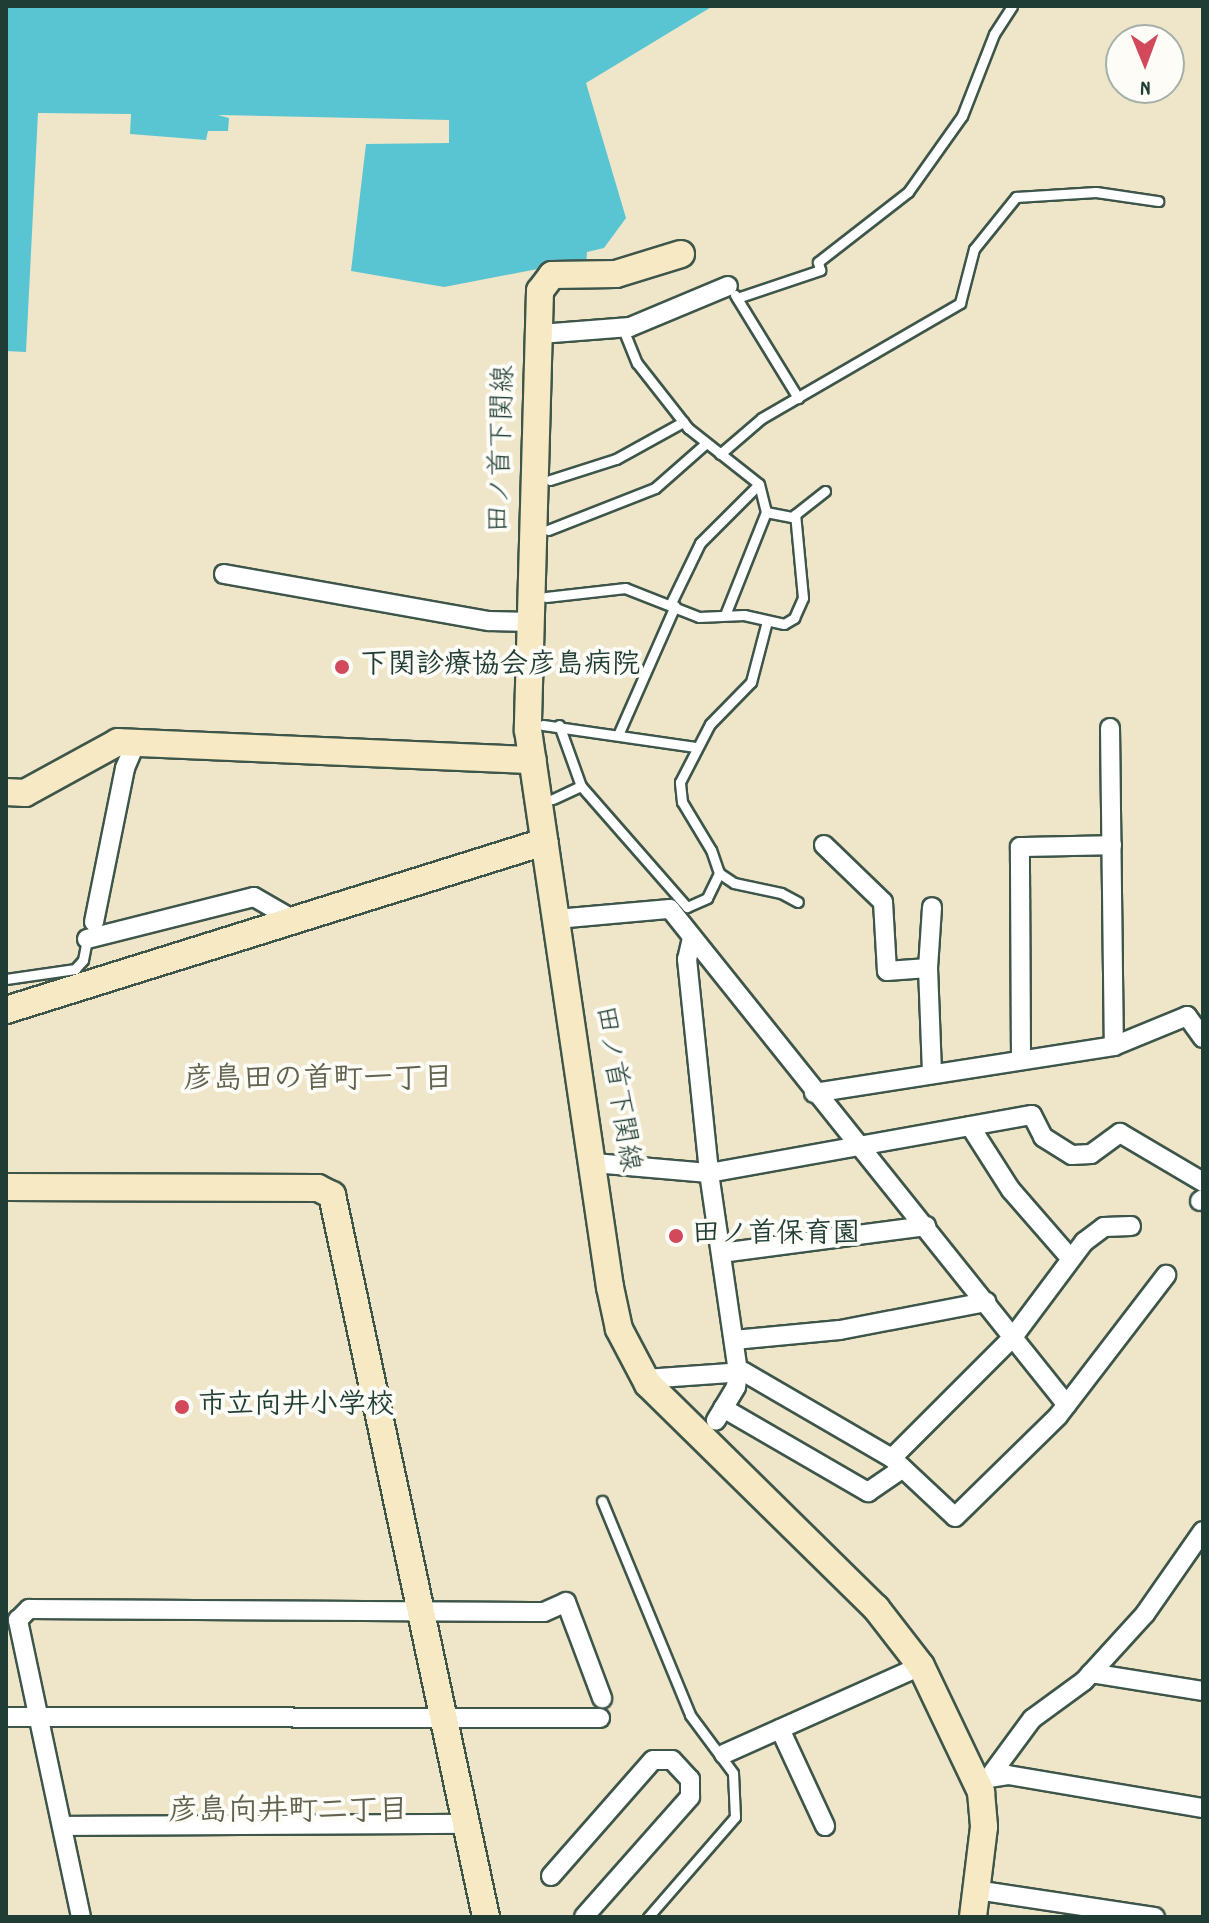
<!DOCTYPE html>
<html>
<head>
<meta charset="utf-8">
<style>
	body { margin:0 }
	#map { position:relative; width:1209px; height:1923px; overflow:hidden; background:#efe6c9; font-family:Dekko,"Klee One",sans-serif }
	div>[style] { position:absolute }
	.water>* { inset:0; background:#59c5d2 }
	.roads { filter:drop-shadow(2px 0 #3e564a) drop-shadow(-2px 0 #3e564a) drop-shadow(0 2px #3e564a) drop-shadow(0 -2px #3e564a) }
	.lane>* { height:9px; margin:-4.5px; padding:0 4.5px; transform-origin:4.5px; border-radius:4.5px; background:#fff }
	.street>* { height:18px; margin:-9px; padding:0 9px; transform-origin:9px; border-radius:9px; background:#fff }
	.secondary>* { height:26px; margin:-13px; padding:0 13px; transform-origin:13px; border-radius:13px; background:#f7e9c3 }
	.dots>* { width:22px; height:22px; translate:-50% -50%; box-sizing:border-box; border:4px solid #fdfcf7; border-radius:50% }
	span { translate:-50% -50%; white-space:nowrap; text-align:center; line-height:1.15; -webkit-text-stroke:8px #fdfcf7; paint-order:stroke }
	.street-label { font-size:28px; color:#1f3d34 }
	.poi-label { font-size:28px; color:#1f3d34; font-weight:700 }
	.left { translate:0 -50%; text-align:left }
	.neighbourhood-label { font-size:30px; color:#62634f; font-weight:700 }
	.frame { position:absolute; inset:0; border:8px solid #1f3d34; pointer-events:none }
	.north { position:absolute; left:1105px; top:24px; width:80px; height:80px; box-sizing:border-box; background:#fdfcf7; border:2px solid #a4b0a9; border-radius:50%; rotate:179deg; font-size:22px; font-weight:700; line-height:32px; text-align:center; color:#1f3d34 }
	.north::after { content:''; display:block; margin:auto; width:28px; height:36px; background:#d1495b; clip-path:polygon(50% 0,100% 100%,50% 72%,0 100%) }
</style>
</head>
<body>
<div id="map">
	<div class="water">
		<i style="clip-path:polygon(6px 6px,713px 6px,586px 83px,626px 218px,604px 248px,587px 252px,586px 266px,548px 267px,444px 287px,351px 271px,366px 144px,449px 143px,449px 120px,218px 115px,229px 118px,228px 131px,208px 131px,206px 140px,130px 134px,131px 114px,38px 113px,26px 352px,6px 351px)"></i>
	</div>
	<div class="roads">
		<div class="lane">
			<i style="left:735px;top:295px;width:121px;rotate:58.5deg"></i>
			<i style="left:737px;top:298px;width:88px;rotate:-18.6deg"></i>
			<i style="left:820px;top:270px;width:8px;rotate:-104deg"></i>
			<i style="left:818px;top:262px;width:114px;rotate:-37.9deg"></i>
			<i style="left:908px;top:192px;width:93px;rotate:-54.6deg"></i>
			<i style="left:962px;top:116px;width:88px;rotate:-68.7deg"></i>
			<i style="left:994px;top:34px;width:33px;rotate:-57deg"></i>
			<i style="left:623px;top:329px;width:37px;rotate:68deg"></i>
			<i style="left:637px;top:363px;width:83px;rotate:51.9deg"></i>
			<i style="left:688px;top:428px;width:90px;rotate:38.3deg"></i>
			<i style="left:759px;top:484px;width:29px;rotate:76deg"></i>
			<i style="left:766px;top:512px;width:26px;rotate:11deg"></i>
			<i style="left:792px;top:517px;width:42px;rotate:-38.2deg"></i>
			<i style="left:720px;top:454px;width:55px;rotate:-40.6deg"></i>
			<i style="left:762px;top:418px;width:229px;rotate:-30.1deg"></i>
			<i style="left:960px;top:303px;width:56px;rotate:-75.5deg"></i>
			<i style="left:974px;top:249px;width:67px;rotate:-51.1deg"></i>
			<i style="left:1016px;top:197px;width:80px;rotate:-3.6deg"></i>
			<i style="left:1096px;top:192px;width:63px;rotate:8.3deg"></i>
			<i style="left:550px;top:480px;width:69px;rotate:-17.7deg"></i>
			<i style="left:616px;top:459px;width:77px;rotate:-28.9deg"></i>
			<i style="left:548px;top:530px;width:115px;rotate:-21.4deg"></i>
			<i style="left:655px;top:488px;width:68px;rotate:-41.4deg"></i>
			<i style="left:546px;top:597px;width:80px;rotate:-6.5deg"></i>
			<i style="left:625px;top:588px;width:79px;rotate:21.4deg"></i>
			<i style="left:699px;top:617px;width:45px;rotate:-2.5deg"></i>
			<i style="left:744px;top:615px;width:41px;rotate:12.7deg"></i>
			<i style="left:784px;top:624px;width:12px;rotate:-31deg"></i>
			<i style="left:794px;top:618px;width:22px;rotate:-66deg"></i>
			<i style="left:803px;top:598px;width:84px;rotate:-95.4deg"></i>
			<i style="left:671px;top:603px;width:67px;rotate:-64.2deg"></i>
			<i style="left:700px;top:543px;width:83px;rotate:-45deg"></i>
			<i style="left:725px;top:615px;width:111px;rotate:-68.3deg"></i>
			<i style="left:543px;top:725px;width:154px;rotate:8.2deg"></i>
			<i style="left:559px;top:725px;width:65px;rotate:70.2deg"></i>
			<i style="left:618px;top:735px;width:141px;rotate:-66.2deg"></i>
			<i style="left:553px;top:799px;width:31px;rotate:-25deg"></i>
			<i style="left:581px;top:786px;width:161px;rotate:48.8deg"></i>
			<i style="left:687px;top:907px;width:22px;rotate:-24deg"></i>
			<i style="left:707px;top:898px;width:28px;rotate:-64deg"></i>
			<i style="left:719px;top:873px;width:18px;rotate:34deg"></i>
			<i style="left:734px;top:883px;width:48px;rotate:12deg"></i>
			<i style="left:781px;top:893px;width:19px;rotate:28deg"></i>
			<i style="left:719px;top:873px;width:24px;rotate:-109deg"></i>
			<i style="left:711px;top:850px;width:56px;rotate:-121.1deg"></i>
			<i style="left:682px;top:802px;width:20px;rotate:-96deg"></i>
			<i style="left:680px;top:782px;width:65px;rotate:-62.7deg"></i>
			<i style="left:710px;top:724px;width:59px;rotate:-45.7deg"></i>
			<i style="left:751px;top:682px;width:63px;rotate:-75.3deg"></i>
			<i style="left:6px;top:979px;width:70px;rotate:-8.2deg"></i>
			<i style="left:75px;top:969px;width:12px;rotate:-48deg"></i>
			<i style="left:83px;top:960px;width:21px;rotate:-79deg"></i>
			<i style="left:602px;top:1501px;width:231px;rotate:67.6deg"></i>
			<i style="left:690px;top:1715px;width:72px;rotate:53.4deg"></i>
			<i style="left:733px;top:1773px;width:44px;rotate:87.4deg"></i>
			<i style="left:735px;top:1817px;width:133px;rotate:131deg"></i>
		</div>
		<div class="street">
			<i style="left:540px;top:334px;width:90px;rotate:-4.4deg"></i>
			<i style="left:630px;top:327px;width:106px;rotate:-22.7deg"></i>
			<i style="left:224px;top:574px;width:269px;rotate:10.1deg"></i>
			<i style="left:489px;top:621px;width:42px;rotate:1.4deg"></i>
			<i style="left:1110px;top:728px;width:318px;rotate:89.3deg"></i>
			<i style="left:824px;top:845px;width:82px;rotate:44deg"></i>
			<i style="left:883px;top:902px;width:69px;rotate:86.7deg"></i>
			<i style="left:887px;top:971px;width:41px;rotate:-4.2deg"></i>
			<i style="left:928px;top:968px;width:106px;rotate:87.8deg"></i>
			<i style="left:557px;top:919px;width:113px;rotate:-5.1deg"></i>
			<i style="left:670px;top:909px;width:635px;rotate:51.33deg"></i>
			<i style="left:94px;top:922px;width:157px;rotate:-78.6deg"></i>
			<i style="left:125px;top:768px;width:28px;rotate:-67deg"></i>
			<i style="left:692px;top:938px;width:22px;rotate:103deg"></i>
			<i style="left:687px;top:959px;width:215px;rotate:84.1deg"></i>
			<i style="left:709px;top:1173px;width:200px;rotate:81.7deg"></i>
			<i style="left:738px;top:1371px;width:16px;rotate:97deg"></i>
			<i style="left:736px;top:1387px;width:39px;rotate:121deg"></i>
			<i style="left:87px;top:939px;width:172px;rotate:-14.1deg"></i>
			<i style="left:254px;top:897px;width:46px;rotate:29.9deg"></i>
			<i style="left:928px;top:968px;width:61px;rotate:-86.2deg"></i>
			<i style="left:1021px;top:1059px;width:212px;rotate:-90.3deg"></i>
			<i style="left:1020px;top:847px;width:92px;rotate:-1.2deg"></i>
			<i style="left:814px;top:1093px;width:304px;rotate:-8.9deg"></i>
			<i style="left:1114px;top:1046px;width:79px;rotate:-22.3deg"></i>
			<i style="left:1187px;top:1016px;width:27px;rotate:54deg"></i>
			<i style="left:970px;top:1126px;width:76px;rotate:57.4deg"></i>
			<i style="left:1011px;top:1190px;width:91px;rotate:49deg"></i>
			<i style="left:594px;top:1163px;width:115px;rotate:5deg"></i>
			<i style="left:709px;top:1173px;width:328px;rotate:-10.2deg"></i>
			<i style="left:1032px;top:1115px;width:25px;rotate:63deg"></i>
			<i style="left:1043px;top:1137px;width:34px;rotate:32deg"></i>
			<i style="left:1072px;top:1155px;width:19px;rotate:-3deg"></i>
			<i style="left:1091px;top:1154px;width:36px;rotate:-36deg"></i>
			<i style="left:1120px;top:1133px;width:96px;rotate:30.6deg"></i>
			<i style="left:1200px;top:1201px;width:4px;rotate:-34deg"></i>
			<i style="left:721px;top:1253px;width:207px;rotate:-7.5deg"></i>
			<i style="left:734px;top:1340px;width:106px;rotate:-5.4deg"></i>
			<i style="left:840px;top:1330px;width:149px;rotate:-10.9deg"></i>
			<i style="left:645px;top:1379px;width:99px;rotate:-4deg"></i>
			<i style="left:744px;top:1372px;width:171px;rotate:30.2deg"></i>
			<i style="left:892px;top:1458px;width:86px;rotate:43.1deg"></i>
			<i style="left:955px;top:1517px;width:144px;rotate:-44.4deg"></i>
			<i style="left:1058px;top:1416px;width:178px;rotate:-52.5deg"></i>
			<i style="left:723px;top:1408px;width:168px;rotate:30.1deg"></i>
			<i style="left:868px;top:1492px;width:42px;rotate:-34.4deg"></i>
			<i style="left:892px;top:1458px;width:171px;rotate:-45deg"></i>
			<i style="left:1013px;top:1337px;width:119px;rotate:-53.2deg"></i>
			<i style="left:1084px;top:1242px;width:25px;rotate:-37deg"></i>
			<i style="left:1104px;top:1227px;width:27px;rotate:-2deg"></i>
			<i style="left:1091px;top:1673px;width:113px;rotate:9.1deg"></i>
			<i style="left:6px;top:1717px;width:594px;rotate:0.1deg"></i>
			<i style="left:780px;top:1729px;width:107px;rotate:65.1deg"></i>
			<i style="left:724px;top:1754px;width:216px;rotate:-24.1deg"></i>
			<i style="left:990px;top:1776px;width:71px;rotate:-53.6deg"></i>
			<i style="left:1032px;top:1719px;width:64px;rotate:-36.2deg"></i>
			<i style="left:1084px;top:1681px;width:91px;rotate:-47.7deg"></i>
			<i style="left:1145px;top:1614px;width:101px;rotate:-55.1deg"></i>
			<i style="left:983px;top:1779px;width:25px;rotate:-9deg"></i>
			<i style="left:1008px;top:1775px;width:198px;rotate:9.6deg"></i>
			<i style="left:62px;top:1826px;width:405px;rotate:-0.3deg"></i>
			<i style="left:551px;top:1876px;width:154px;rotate:-48.7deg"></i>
			<i style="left:653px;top:1760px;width:19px"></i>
			<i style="left:672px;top:1760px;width:26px;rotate:47deg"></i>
			<i style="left:690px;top:1779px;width:18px;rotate:90deg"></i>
			<i style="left:690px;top:1797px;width:160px;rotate:131.5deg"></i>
			<i style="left:976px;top:1890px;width:181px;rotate:8.6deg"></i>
			<i style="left:81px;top:1917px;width:304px;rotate:-102deg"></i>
			<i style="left:18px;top:1620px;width:16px;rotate:-45deg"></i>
			<i style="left:29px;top:1609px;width:515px;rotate:0.33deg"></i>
			<i style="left:544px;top:1612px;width:24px;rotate:-24deg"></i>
			<i style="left:566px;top:1602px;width:103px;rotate:69.4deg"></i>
		</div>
		<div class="secondary">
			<i style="left:681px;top:254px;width:68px;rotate:162.9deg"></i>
			<i style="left:616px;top:274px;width:64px;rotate:179.1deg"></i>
			<i style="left:552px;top:275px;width:20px;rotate:127deg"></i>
			<i style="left:540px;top:291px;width:439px;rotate:91.6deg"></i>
			<i style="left:528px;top:730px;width:563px;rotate:81.63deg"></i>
			<i style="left:610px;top:1287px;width:43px;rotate:77.9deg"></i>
			<i style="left:619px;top:1329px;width:62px;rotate:62.2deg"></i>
			<i style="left:648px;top:1384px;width:320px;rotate:44.5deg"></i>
			<i style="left:876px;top:1608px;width:73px;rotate:52.2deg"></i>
			<i style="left:921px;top:1666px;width:140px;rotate:64.5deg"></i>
			<i style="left:981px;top:1792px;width:35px;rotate:85deg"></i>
			<i style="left:984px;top:1827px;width:91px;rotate:97deg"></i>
			<i style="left:6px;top:792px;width:19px;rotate:3deg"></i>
			<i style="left:25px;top:793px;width:106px;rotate:-28.7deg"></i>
			<i style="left:118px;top:742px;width:415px;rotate:2.5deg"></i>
			<i style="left:6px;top:1010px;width:564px;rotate:-17.34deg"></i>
			<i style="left:6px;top:1187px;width:312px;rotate:0.2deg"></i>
			<i style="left:318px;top:1188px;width:16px;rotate:27deg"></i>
			<i style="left:332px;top:1195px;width:738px;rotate:77.96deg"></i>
		</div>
	</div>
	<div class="dots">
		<i style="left:342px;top:667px;background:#d1495b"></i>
		<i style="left:676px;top:1236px;background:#d1495b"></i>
		<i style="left:182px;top:1407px;background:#d1495b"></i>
	</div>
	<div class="street-label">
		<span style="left:504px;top:449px;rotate:-88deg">田ノ首下関線</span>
		<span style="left:615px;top:1089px;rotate:81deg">田ノ首下関線</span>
	</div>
	<div class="poi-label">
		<span class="left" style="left:360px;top:667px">下関診療協会彦島病院</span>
		<span class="left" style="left:692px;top:1236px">田ノ首保育園</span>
		<span class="left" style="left:198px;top:1407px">市立向井小学校</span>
	</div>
	<div class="neighbourhood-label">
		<span style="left:318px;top:1082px">彦島田の首町一丁目</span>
		<span style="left:288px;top:1814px">彦島向井町二丁目</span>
	</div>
	<div class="frame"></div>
	<div class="north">N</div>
</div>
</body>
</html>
